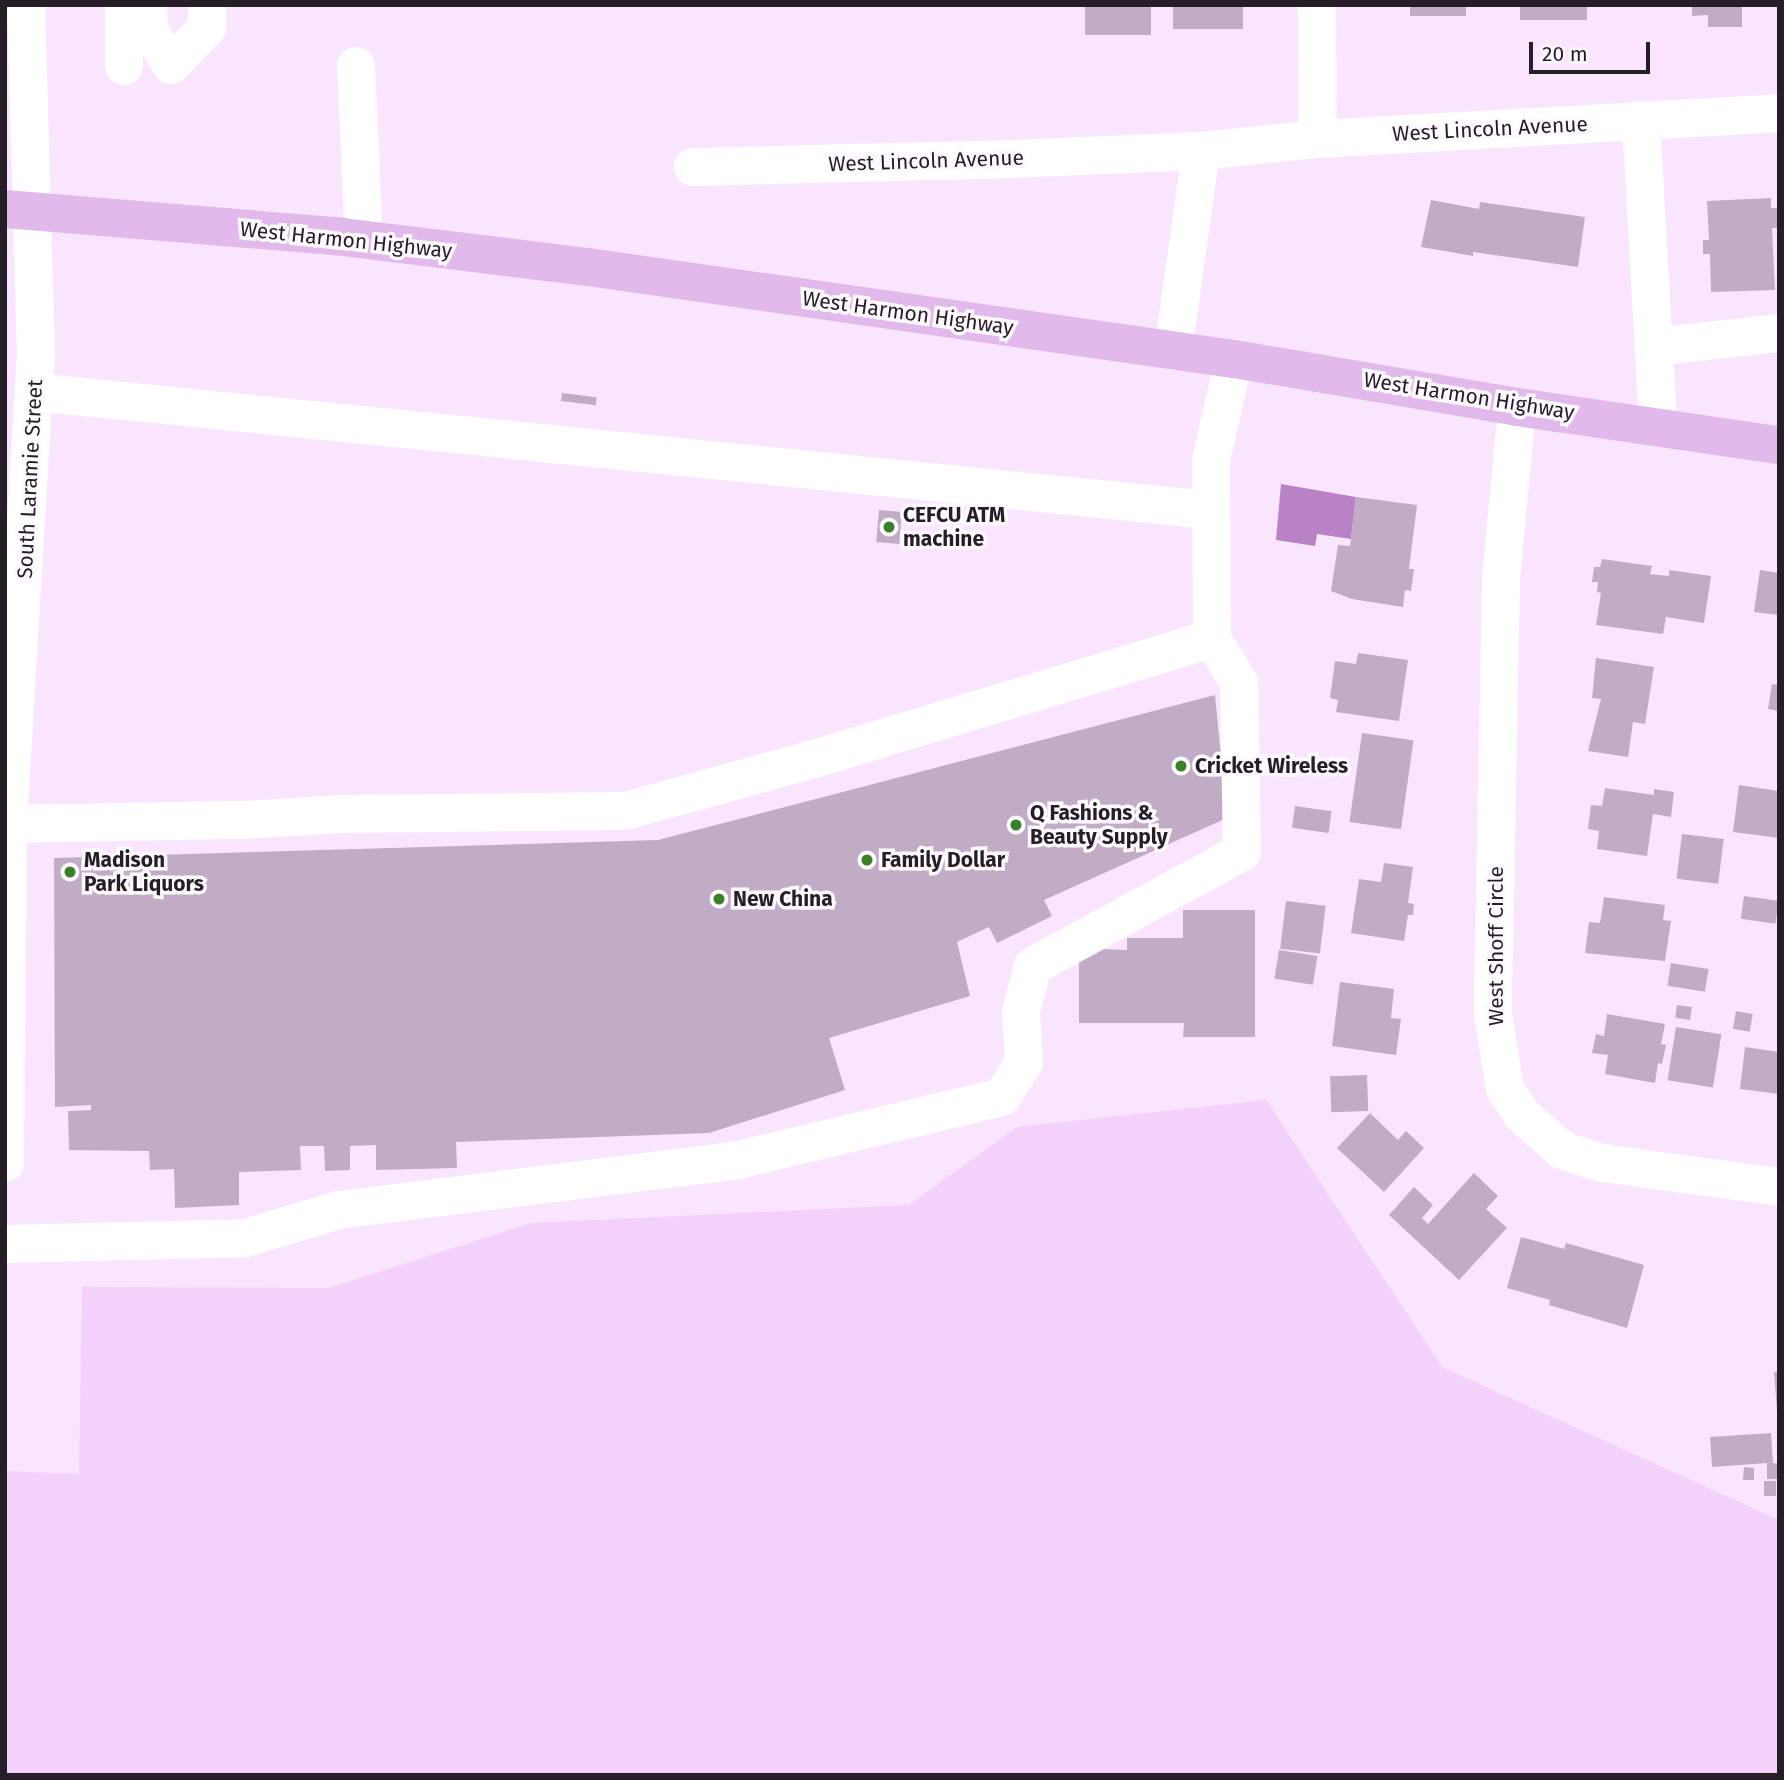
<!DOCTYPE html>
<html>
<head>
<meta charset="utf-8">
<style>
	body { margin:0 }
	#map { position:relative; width:1784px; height:1780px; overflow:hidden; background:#fae5fe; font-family:"Fira Sans",sans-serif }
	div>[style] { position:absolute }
	.green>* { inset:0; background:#f3d1fa }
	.water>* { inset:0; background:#b882c4 }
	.building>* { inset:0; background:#c0adc5; transform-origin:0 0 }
	.minor>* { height:38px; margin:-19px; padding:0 19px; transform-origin:19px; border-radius:19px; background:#fff }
	.major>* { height:38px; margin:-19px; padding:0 19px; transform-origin:19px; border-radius:19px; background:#e2b9eb }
	.dots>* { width:19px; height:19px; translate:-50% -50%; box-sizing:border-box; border:4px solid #fdf9fe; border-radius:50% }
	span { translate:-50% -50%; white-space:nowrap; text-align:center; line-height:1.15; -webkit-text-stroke:7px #fdf9fe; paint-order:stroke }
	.street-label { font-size:21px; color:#251e27 }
	.poi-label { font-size:21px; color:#251e27; font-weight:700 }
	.left { translate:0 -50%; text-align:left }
	.frame { position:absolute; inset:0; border:7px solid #251e27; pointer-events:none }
	.scale { position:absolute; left:1529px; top:42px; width:121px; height:32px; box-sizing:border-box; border:4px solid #251e27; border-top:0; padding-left:9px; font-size:21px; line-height:24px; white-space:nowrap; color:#251e27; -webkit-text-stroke:5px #fdf9fe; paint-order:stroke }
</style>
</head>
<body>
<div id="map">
	<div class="green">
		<i style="clip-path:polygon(1266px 1100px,1442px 1367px,1779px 1520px,1779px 1775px,5px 1775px,5px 1471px,79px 1474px,82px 1287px,329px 1288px,531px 1223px,909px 1205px,1017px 1127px)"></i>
	</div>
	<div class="water">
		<i style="clip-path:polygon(1281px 484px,1356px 497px,1351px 539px,1317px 534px,1315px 546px,1276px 540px)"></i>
	</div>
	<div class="building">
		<i style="left:1085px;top:5px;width:66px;height:30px"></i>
		<i style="left:1173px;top:5px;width:70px;height:24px"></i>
		<i style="left:1410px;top:5px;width:56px;height:11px"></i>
		<i style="left:1520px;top:5px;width:67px;height:15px"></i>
		<i style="clip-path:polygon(1692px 5px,1742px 5px,1742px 27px,1708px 27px,1708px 15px,1692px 16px)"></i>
		<i style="clip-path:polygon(1771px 198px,1771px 208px,1779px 208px,1779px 228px,1772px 228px,1775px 290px,1711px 292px,1710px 254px,1703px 254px,1703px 240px,1709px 240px,1707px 201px)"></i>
		<i style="clip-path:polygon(1431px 200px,1479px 209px,1480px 202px,1585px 217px,1578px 267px,1473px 252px,1473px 256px,1421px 247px)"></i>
		<i style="left:562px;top:393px;width:35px;height:8px;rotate:7deg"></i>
		<i style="clip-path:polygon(1356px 497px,1417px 505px,1409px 569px,1414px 569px,1411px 591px,1405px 590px,1403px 607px,1352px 599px,1331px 591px,1338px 545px,1350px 546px)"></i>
		<i style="left:879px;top:510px;width:23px;height:32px;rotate:5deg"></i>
		<i style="clip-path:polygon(1602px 559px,1652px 566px,1650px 574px,1669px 576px,1669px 570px,1711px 576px,1704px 623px,1666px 617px,1663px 634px,1596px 625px,1601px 593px,1597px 592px,1598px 582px,1592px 582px,1594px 567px,1600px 567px)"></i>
		<i style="clip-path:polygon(1760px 570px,1779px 573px,1779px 615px,1754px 612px)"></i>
		<i style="clip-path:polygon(1358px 653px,1408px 660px,1399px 721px,1336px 712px,1338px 700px,1330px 698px,1335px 661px,1356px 664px)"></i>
		<i style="clip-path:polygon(1596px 658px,1654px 667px,1645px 724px,1633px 722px,1628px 757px,1588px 751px,1601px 699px,1592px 698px)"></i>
		<i style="clip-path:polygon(1772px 684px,1779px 685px,1779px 711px,1768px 709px)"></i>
		<i style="clip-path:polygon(1215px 695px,1227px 818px,1044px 900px,1052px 916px,997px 943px,989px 927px,957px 942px,970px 996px,829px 1038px,845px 1090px,709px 1133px,456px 1142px,457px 1168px,376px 1170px,376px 1145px,350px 1146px,350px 1170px,325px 1171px,324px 1146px,300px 1146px,301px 1170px,239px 1172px,239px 1205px,175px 1208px,174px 1169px,150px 1170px,149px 1151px,69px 1150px,68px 1111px,91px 1110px,91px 1105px,55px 1107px,54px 858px,658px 840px)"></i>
		<i style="left:1362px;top:733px;width:52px;height:90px;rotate:8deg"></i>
		<i style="clip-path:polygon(1739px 785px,1779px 791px,1779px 838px,1733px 832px)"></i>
		<i style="clip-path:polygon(1605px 788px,1654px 795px,1654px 789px,1674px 792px,1671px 817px,1653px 814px,1647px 856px,1597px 849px,1599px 831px,1588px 829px,1591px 805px,1602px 806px)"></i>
		<i style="left:1295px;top:806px;width:37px;height:22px;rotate:8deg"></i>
		<i style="left:1682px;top:834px;width:42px;height:45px;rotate:7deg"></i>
		<i style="clip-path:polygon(1384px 863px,1413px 867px,1408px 903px,1414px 904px,1413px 915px,1408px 915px,1404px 941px,1351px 933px,1359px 879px,1381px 882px)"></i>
		<i style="left:1744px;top:896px;width:35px;height:23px;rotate:8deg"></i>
		<i style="clip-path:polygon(1604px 897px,1665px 905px,1663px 920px,1671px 921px,1665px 961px,1585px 953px,1589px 922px,1600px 923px)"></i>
		<i style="left:1286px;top:901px;width:40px;height:48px;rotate:7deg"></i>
		<i style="clip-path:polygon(1183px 910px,1255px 910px,1255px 1037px,1183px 1037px,1184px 1023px,1079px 1023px,1079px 961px,1100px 949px,1127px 950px,1127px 938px,1183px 938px)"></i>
		<i style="left:1279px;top:950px;width:39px;height:29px;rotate:9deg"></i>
		<i style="left:1671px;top:963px;width:38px;height:23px;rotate:9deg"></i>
		<i style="clip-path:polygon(1340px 982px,1394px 989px,1391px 1018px,1401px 1019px,1396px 1055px,1332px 1046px)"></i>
		<i style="left:1677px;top:1005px;width:15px;height:13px;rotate:8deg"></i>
		<i style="left:1736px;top:1011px;width:17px;height:18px;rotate:10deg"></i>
		<i style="clip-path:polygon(1607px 1014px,1665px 1024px,1661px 1044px,1666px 1045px,1662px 1064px,1658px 1063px,1655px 1083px,1605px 1074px,1608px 1055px,1592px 1053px,1596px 1034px,1604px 1036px)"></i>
		<i style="left:1676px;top:1027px;width:46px;height:54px;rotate:9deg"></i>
		<i style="clip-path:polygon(1745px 1047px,1779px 1052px,1779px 1094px,1740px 1089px)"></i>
		<i style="left:1367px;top:1075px;width:36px;height:37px;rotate:88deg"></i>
		<i style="clip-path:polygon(1370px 1113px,1398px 1140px,1406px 1131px,1424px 1148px,1384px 1192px,1337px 1148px)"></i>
		<i style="clip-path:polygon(1474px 1173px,1498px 1196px,1486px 1209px,1507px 1228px,1459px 1280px,1389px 1215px,1414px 1187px,1433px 1205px,1422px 1218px,1428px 1224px)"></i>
		<i style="clip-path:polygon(1521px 1237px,1564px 1249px,1566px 1243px,1644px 1265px,1627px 1328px,1549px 1305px,1550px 1300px,1507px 1288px)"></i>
		<i style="clip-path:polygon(1779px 1371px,1779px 1410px,1777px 1411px,1774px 1372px)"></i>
		<i style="clip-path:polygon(1771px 1433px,1773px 1463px,1779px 1464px,1779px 1479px,1767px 1479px,1767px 1463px,1712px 1467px,1710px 1437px)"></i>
		<i style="clip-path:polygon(1744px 1467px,1754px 1468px,1754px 1480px,1743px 1480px)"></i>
		<i style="left:1764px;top:1481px;width:12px;height:15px"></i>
	</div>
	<div class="minor">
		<i style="left:148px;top:5px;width:24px;rotate:88deg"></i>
		<i style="left:149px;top:29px;width:42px;rotate:58.6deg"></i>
		<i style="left:1317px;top:5px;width:134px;rotate:89.6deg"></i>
		<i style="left:171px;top:65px;width:52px;rotate:-45.8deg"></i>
		<i style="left:207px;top:28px;width:23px;rotate:-90deg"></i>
		<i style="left:124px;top:66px;width:61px;rotate:-90deg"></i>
		<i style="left:356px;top:66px;width:174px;rotate:87.4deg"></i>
		<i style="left:1641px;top:120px;width:306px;rotate:86.8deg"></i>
		<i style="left:693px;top:167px;width:293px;rotate:-1.4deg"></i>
		<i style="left:986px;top:160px;width:215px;rotate:-2.4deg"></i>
		<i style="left:1653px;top:347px;width:127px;rotate:-6.3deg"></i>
		<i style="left:1173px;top:351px;width:202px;rotate:-82deg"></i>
		<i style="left:1201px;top:151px;width:118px;rotate:-5.9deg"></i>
		<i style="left:1318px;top:139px;width:462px;rotate:-3.2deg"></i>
		<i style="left:34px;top:392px;width:1182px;rotate:5.73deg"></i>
		<i style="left:1517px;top:407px;width:175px;rotate:95.3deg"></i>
		<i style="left:1501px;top:581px;width:400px;rotate:91.1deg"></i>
		<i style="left:1493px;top:981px;width:34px;rotate:90deg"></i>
		<i style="left:1493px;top:1015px;width:75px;rotate:80.8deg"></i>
		<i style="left:1505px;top:1089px;width:32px;rotate:56deg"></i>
		<i style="left:1523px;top:1116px;width:52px;rotate:41.1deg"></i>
		<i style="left:1562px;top:1150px;width:42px;rotate:18deg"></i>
		<i style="left:1602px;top:1163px;width:179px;rotate:7.7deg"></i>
		<i style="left:8px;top:824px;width:237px;rotate:-1deg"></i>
		<i style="left:245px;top:820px;width:95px;rotate:-3.6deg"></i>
		<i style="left:340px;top:814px;width:285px;rotate:-0.6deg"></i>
		<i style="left:625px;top:811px;width:196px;rotate:-15.4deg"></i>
		<i style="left:814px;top:759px;width:416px;rotate:-16.8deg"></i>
		<i style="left:1212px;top:639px;width:178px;rotate:-90.3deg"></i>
		<i style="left:1211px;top:461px;width:105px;rotate:-77.3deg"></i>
		<i style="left:5px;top:1163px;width:339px;rotate:-89.5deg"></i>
		<i style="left:8px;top:824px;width:467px;rotate:-86.6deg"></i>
		<i style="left:36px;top:358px;width:353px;rotate:-91.6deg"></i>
		<i style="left:5px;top:1244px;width:240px;rotate:-1.4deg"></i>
		<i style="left:245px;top:1238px;width:98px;rotate:-16.6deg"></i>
		<i style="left:339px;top:1210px;width:402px;rotate:-7.1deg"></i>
		<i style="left:738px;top:1160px;width:271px;rotate:-13.4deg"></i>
		<i style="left:1002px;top:1097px;width:41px;rotate:-57.8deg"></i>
		<i style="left:1024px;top:1062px;width:50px;rotate:-93.4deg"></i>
		<i style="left:1021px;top:1012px;width:48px;rotate:-75.4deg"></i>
		<i style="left:1033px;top:966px;width:238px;rotate:-28.6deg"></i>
		<i style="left:1242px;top:852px;width:170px;rotate:-91deg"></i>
		<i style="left:1239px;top:682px;width:51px;rotate:-122.1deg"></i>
	</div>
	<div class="major">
		<i style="left:5px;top:209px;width:339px;rotate:4.7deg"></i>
		<i style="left:343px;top:237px;width:247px;rotate:7deg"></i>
		<i style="left:588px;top:267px;width:653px;rotate:8.11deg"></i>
		<i style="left:1234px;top:359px;width:287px;rotate:9.6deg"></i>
		<i style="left:1517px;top:407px;width:265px;rotate:8.3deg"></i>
	</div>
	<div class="dots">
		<i style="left:889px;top:527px;background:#388127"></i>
		<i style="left:1181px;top:766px;background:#388127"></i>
		<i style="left:1016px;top:825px;background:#388127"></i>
		<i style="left:867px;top:860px;background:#388127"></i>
		<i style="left:70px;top:872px;background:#388127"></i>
		<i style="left:719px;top:899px;background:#388127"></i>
	</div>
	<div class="street-label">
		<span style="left:1490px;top:129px;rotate:-3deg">West Lincoln Avenue</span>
		<span style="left:926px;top:161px;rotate:-2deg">West Lincoln Avenue</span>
		<span style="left:346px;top:240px;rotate:6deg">West Harmon Highway</span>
		<span style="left:908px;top:313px;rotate:8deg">West Harmon Highway</span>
		<span style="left:1469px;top:396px;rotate:9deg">West Harmon Highway</span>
		<span style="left:30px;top:479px;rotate:-87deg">South Laramie Street</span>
		<span style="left:1496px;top:946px;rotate:-90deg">West Shoff Circle</span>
	</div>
	<div class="poi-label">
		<span class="left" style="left:903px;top:527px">CEFCU ATM<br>machine</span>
		<span class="left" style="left:1195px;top:766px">Cricket Wireless</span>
		<span class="left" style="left:1030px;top:825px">Q Fashions &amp;<br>Beauty Supply</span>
		<span class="left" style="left:84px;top:872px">Madison<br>Park Liquors</span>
		<span class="left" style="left:881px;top:860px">Family Dollar</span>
		<span class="left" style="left:733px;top:899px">New China</span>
	</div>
	<div class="frame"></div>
	<div class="scale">20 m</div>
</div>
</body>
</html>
